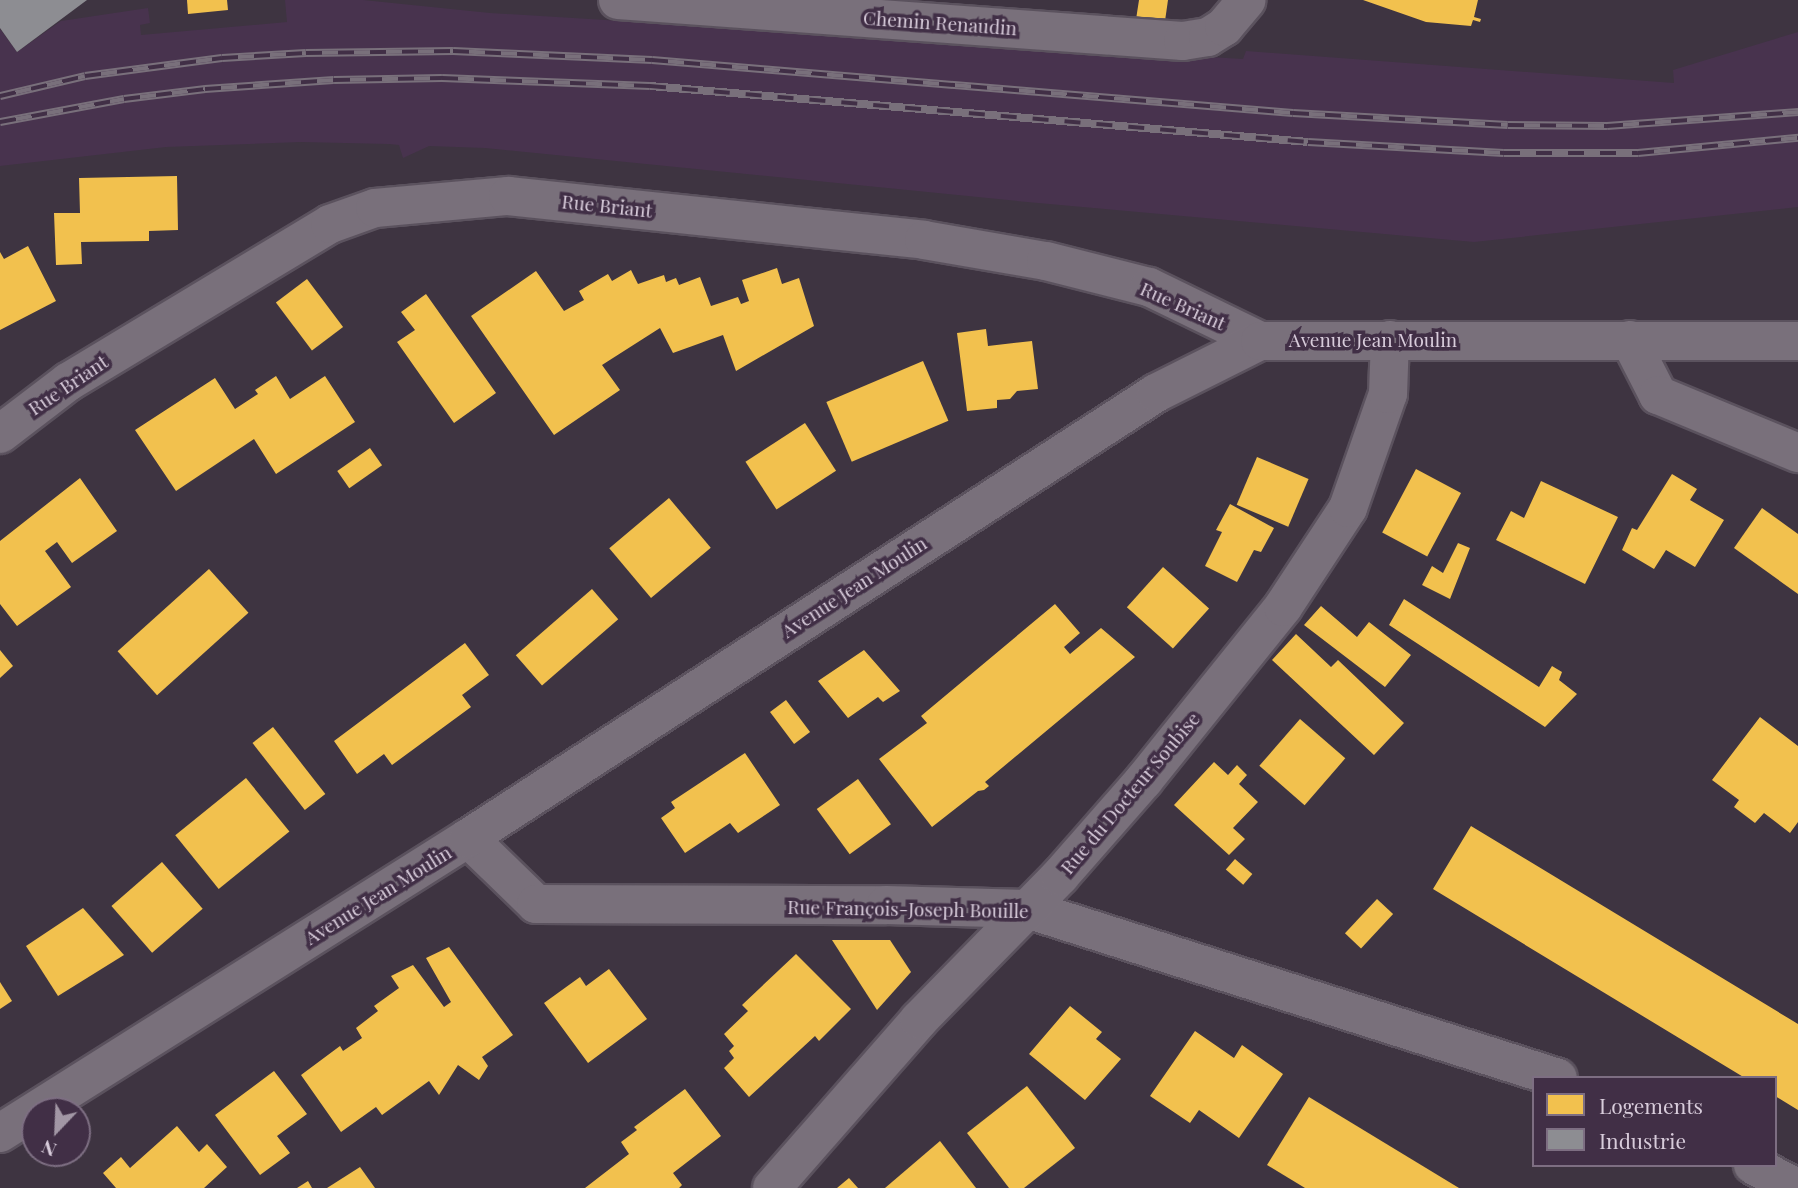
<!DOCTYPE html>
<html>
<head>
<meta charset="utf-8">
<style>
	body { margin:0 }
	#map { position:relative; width:1798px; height:1188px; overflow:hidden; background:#3e3441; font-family:"Playfair Display",serif }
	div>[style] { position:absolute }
	.built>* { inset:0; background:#48334e }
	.homes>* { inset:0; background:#f2c14e; transform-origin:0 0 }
	.industry>* { inset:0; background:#8d8d92 }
	.roads { filter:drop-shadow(2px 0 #5b525e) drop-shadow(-2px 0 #5b525e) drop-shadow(0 2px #5b525e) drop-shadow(0 -2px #5b525e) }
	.street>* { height:38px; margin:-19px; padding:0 19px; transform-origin:19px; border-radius:19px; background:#79707b }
	.secondary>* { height:38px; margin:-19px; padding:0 19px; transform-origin:19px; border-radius:19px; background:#79707b }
	.rail>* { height:8px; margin-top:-4px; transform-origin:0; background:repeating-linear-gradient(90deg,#412f46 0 16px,#79707b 0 32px); box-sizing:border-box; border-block:2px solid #79707b }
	span { translate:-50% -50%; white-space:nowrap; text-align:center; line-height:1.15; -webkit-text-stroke:7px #412f46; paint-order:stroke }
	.street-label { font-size:19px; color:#d8ccdb }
	.legend { position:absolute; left:1532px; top:1076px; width:245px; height:91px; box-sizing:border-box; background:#412f46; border:2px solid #7d6e82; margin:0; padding:9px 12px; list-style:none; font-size:21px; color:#d8ccdb }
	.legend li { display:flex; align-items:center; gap:14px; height:35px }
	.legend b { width:35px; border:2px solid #7d6e82 }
	.north { position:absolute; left:21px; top:1097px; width:70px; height:70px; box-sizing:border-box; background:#412f46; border:2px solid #7d6e82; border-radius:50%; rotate:203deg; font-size:19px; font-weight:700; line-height:28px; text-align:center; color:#d8ccdb }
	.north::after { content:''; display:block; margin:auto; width:24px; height:32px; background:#a297a5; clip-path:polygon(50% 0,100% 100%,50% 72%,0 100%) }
</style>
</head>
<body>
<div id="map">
	<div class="built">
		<i style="clip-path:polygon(285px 0,363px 0,490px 13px,1243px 59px,1246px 51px,1674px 83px,1673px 70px,1798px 32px,1798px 207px,1474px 242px,1027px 202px,485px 148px,429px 146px,403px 158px,399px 145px,389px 144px,300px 142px,166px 147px,0 166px,0 29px,17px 52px,61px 21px,148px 8px,150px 23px,140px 25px,141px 35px,287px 22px)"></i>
	</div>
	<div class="homes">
		<i style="clip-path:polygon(187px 0,227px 0,228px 10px,188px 14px)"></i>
		<i style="clip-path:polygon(1139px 0,1168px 0,1164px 28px,1135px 26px)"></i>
		<i style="clip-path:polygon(1363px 0,1478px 0,1474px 17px,1481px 19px,1480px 22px,1473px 20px,1471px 26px,1426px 22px)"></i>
		<i style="clip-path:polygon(177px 176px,178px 230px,149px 231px,149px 241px,81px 242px,82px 264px,56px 265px,54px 213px,80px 213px,79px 178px)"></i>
		<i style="clip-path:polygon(28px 246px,56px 301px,0 330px,0 252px,4px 259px)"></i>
		<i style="clip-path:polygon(777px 268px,782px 284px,799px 278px,814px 326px,736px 371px,723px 335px,673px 353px,660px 328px,602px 365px,620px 390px,554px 435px,471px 316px,536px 271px,564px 311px,584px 300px,579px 291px,608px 274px,612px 281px,631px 270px,638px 284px,664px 275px,666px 282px,676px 278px,679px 285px,700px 277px,711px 306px,738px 297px,741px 304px,749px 301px,742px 280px)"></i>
		<i style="left:307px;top:279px;width:60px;height:39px;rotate:53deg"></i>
		<i style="clip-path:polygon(426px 294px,496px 393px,454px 423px,397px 342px,415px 330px,401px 312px)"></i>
		<i style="clip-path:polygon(986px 329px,988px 346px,1032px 341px,1038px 389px,1017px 391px,1010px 399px,997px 400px,997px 408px,967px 411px,957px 333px)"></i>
		<i style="left:923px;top:361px;width:65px;height:105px;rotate:67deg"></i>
		<i style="clip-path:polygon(276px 376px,290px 399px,325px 376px,355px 422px,276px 474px,254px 439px,176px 491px,135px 430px,215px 378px,235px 409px,258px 394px,255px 390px)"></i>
		<i style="left:805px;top:423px;width:57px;height:71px;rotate:57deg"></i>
		<i style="left:370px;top:448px;width:21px;height:40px;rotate:55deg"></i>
		<i style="left:1257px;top:457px;width:56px;height:52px;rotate:23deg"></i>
		<i style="left:1416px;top:469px;width:51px;height:72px;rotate:28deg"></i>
		<i style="clip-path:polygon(1672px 474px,1697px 489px,1690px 500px,1724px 520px,1695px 567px,1666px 550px,1654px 569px,1622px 550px,1632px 528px,1637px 530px)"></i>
		<i style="clip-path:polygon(80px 478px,117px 531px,72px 563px,57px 542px,45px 551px,71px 587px,17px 626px,0 604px,0 541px)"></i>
		<i style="clip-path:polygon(1541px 481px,1618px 517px,1585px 584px,1496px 540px,1511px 511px,1524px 518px)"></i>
		<i style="left:669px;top:498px;width:65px;height:78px;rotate:50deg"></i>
		<i style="clip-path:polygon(1230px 504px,1274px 528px,1261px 552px,1254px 550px,1237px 582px,1205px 566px,1222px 532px,1216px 530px)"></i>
		<i style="clip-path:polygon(1762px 508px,1798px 534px,1798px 594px,1734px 548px)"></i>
		<i style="clip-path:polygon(1458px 543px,1470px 548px,1450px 599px,1422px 585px,1432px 566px,1443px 573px)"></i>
		<i style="left:1163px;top:567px;width:62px;height:54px;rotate:42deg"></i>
		<i style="left:209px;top:569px;width:59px;height:123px;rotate:48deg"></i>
		<i style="left:592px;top:589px;width:40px;height:101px;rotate:49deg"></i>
		<i style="clip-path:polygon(1404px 599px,1539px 687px,1552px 666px,1562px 672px,1559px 680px,1577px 694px,1545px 727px,1389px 625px)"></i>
		<i style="clip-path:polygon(1055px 604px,1080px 633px,1064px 647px,1070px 654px,1101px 628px,1135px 657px,985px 782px,989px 786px,984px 790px,978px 791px,932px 827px,879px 759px,927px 723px,921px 716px)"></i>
		<i style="clip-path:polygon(1321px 606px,1357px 637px,1369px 622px,1411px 655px,1385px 687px,1304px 625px)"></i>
		<i style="clip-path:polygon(1296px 634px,1331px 667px,1338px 660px,1404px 723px,1374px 755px,1272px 660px)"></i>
		<i style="clip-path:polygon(465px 643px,489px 675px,462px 695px,471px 707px,392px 765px,384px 754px,357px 774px,334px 741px)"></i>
		<i style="clip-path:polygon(0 650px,13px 666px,0 678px)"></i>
		<i style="clip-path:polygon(864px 650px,900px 691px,883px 702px,878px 697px,848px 718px,818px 681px)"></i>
		<i style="left:786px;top:700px;width:40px;height:20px;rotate:53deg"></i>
		<i style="clip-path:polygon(1760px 717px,1798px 746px,1798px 822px,1790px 833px,1764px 813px,1755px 823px,1734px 807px,1739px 800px,1712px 780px)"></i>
		<i style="left:1300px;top:719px;width:60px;height:62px;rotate:41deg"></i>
		<i style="left:273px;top:727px;width:85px;height:26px;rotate:52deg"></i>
		<i style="clip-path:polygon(745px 753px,780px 805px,738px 833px,730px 823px,685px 853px,661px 818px,675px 808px,671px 802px)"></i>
		<i style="clip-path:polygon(1214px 762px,1228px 775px,1237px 765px,1247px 775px,1239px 784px,1258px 802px,1233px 828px,1245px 839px,1229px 855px,1174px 805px)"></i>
		<i style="left:246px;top:778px;width:69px;height:91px;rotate:51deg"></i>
		<i style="left:858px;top:779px;width:56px;height:51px;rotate:54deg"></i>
		<i style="clip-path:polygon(1471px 826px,1798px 1024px,1798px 1110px,1775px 1096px,1775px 1078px,1745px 1078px,1433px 889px)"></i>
		<i style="left:1235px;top:859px;width:23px;height:14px;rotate:41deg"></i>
		<i style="left:162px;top:862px;width:62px;height:67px;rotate:49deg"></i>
		<i style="left:1377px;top:899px;width:22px;height:47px;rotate:43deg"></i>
		<i style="clip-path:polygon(83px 908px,124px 955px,58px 996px,26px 946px)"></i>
		<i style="clip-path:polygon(832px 940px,890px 940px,911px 972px,877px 1010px)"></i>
		<i style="clip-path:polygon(449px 947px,513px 1035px,482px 1057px,488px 1066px,479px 1080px,458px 1065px,439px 1095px,429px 1081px,382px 1115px,376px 1107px,341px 1132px,301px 1075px,340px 1046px,343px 1051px,362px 1038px,356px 1028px,378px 1011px,374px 1006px,399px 988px,391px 976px,413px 965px,444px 1007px,451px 1002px,426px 958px)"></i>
		<i style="clip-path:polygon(796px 954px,851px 1009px,819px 1041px,815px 1036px,749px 1097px,724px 1068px,734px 1058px,729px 1051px,734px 1046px,724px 1034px,748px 1011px,742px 1005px)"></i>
		<i style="clip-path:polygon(609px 969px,647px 1019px,588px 1063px,544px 1003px,580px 977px,586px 986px)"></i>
		<i style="clip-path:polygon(0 982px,12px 1001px,0 1009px)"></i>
		<i style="clip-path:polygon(1070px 1006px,1102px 1032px,1096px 1039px,1121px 1059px,1085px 1100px,1029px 1054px)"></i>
		<i style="clip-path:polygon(1195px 1031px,1234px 1058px,1242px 1045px,1283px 1074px,1239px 1138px,1199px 1110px,1190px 1123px,1150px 1096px)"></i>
		<i style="clip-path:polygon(274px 1071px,307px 1114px,277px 1136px,290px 1153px,260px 1175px,215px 1115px)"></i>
		<i style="clip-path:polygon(1027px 1086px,1075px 1148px,1024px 1188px,1009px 1188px,967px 1133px)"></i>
		<i style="clip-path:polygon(685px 1089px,721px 1136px,673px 1173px,682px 1185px,679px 1188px,585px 1188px,629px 1154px,621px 1142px,637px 1130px,634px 1127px)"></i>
		<i style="clip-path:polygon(1309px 1097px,1459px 1188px,1305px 1188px,1267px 1165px)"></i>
		<i style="clip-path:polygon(177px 1126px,199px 1152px,207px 1144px,227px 1167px,204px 1188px,116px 1188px,103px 1173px,121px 1157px,130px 1168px)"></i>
		<i style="clip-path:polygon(940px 1141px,976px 1188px,885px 1188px)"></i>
		<i style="clip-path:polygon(360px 1167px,375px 1188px,327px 1188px)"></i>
		<i style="clip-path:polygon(849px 1178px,858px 1188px,837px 1188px)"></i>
		<i style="clip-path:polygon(308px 1181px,312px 1188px,297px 1188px)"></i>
	</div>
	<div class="industry">
		<i style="clip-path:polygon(0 0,87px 0,17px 52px,0 28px)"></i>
	</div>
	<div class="roads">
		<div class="street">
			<i style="left:618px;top:0;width:566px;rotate:4.15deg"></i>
			<i style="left:1183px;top:41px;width:25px;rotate:-9deg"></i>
			<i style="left:1208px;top:37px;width:19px;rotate:-32deg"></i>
			<i style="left:1224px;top:27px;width:35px;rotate:-50deg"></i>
			<i style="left:1630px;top:340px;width:62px;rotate:63deg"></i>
			<i style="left:1658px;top:395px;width:152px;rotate:22.5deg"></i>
			<i style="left:0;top:434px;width:86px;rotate:-37.4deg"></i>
			<i style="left:68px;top:382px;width:306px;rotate:-31.1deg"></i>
			<i style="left:330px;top:224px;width:48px;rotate:-19.6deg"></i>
			<i style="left:375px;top:208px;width:134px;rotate:-5.2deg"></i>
			<i style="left:508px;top:196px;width:418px;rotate:6deg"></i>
			<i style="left:924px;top:240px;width:124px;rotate:9.8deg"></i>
			<i style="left:1046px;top:261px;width:106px;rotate:14.2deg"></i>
			<i style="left:1149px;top:287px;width:123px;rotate:25.9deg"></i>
			<i style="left:468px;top:838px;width:95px;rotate:44.1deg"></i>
			<i style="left:536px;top:904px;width:350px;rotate:0.2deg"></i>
			<i style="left:886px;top:905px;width:141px;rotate:1.6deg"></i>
			<i style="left:1027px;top:909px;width:557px;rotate:17.65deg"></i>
			<i style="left:1753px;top:1165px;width:50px;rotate:27.6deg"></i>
			<i style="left:772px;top:1188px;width:223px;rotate:-48.8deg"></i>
			<i style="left:919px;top:1020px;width:202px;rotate:-45.6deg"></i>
			<i style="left:1060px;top:876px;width:128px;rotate:-48.8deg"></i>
			<i style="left:1144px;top:780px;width:222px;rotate:-51.2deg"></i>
			<i style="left:1283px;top:607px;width:118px;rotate:-56.7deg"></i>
			<i style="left:1348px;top:508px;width:121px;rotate:-70.7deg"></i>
			<i style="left:1388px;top:394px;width:54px;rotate:-87.9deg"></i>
		</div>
		<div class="secondary">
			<i style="left:0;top:1133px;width:553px;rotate:-32.22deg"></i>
			<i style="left:468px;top:838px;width:819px;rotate:-32.89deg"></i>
			<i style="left:1156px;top:393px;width:116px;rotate:-26.6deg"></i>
			<i style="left:1260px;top:341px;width:538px"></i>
		</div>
	</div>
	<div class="rail">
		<i style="left:0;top:96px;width:87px;rotate:-13.2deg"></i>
		<i style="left:85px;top:76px;width:138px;rotate:-7.5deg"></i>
		<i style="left:222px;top:58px;width:84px;rotate:-3.4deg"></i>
		<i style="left:306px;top:53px;width:147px;rotate:-0.8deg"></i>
		<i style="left:453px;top:51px;width:199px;rotate:2.6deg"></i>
		<i style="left:652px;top:60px;width:643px;rotate:4.73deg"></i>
		<i style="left:1293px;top:113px;width:215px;rotate:3.2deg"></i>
		<i style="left:1508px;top:125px;width:99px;rotate:0.6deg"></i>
		<i style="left:1607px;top:126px;width:192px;rotate:-4.2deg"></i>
		<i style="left:0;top:122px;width:126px;rotate:-10.5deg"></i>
		<i style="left:124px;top:99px;width:82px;rotate:-7deg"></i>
		<i style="left:205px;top:89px;width:129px;rotate:-4deg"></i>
		<i style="left:334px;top:80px;width:108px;rotate:-1.1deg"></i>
		<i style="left:442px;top:78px;width:208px;rotate:2.2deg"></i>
		<i style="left:650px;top:86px;width:660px;rotate:4.86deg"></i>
		<i style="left:1308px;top:142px;width:196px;rotate:3.2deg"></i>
		<i style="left:1504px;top:153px;width:134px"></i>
		<i style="left:1638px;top:153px;width:161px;rotate:-5.4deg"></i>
	</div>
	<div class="street-label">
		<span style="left:940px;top:23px;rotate:4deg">Chemin Renaudin</span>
		<span style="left:607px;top:206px;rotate:6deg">Rue Briant</span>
		<span style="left:1183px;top:306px;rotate:24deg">Rue Briant</span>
		<span style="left:1373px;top:340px">Avenue Jean Moulin</span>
		<span style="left:68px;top:385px;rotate:-34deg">Rue Briant</span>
		<span style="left:854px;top:587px;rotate:-33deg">Avenue Jean Moulin</span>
		<span style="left:1130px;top:793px;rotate:-50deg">Rue du Docteur Soubise</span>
		<span style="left:378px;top:895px;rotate:-32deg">Avenue Jean Moulin</span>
		<span style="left:908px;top:909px;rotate:1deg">Rue François-Joseph Bouille</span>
	</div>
	<ul class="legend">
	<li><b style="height:19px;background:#f2c14e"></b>Logements</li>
	<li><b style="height:19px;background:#8d8d92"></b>Industrie</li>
	</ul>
	<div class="north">N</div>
</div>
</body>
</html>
